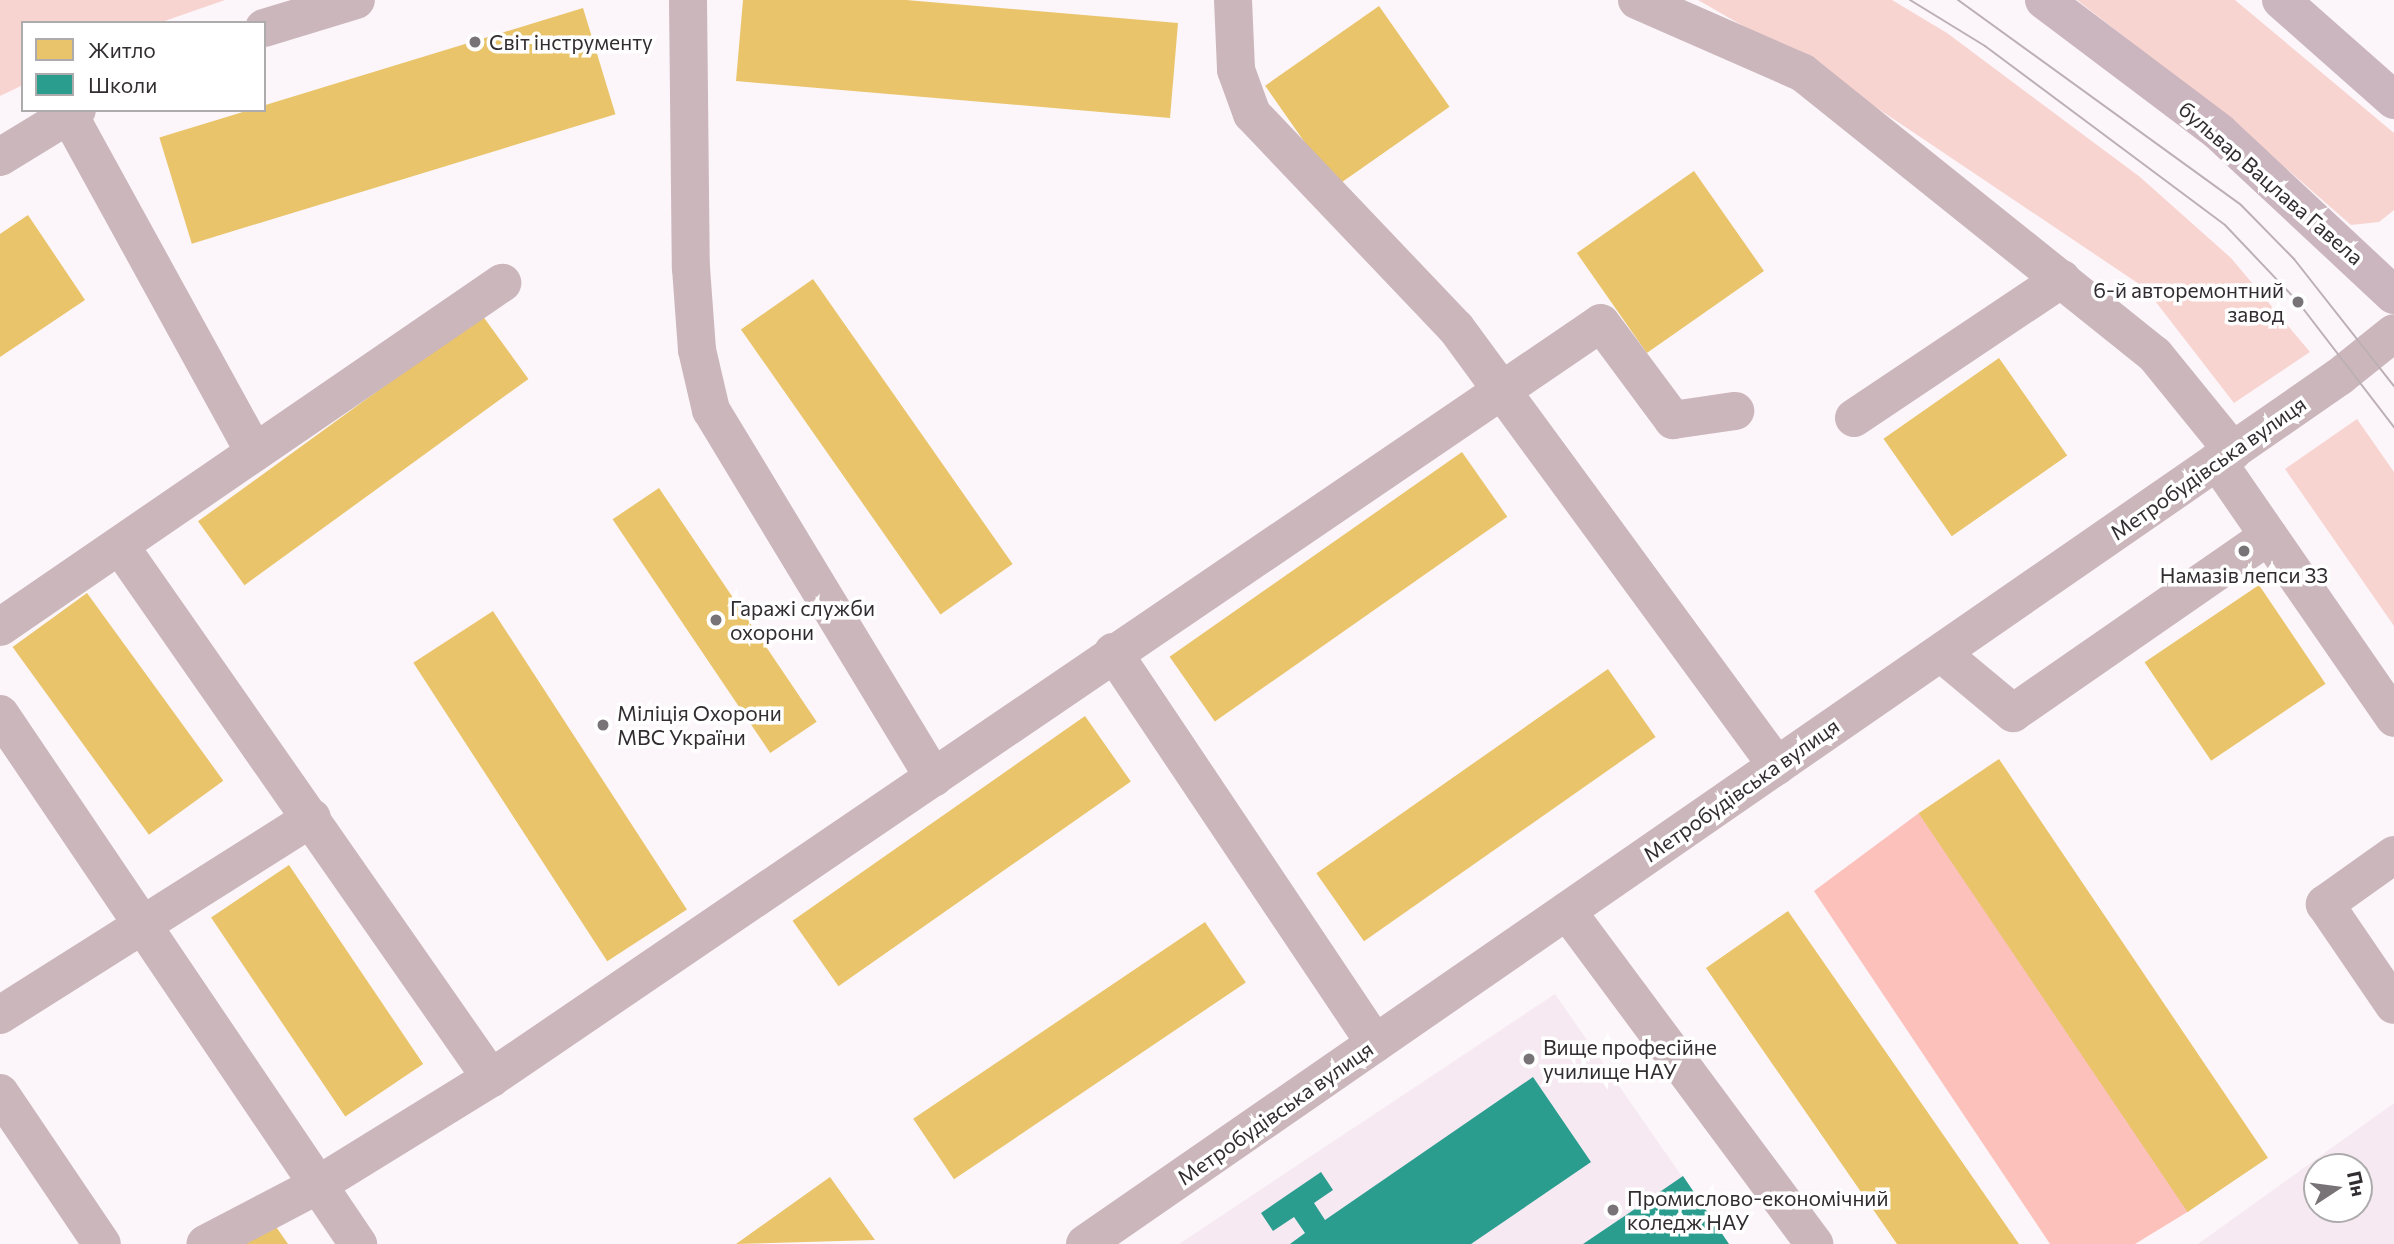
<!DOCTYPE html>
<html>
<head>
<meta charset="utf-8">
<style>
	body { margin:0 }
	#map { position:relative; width:2394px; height:1244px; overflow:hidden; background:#fcf6fa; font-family:Commissioner,sans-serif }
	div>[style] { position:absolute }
	.built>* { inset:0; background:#f6e9f2 }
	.green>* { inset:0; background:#f8d4d1 }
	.forest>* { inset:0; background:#fcc1bb }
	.homes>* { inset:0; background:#e9c46a; transform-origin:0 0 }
	.schools>* { inset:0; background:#2a9d8f }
	.minor>* { height:38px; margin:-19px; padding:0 19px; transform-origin:19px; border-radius:19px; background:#cbb6bc }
	.major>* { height:38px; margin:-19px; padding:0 19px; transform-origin:19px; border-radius:19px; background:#cbb5be }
	.tram>* { height:2px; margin:-1px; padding:0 1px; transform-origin:1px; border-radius:1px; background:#bdb0b5 }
	.dots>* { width:19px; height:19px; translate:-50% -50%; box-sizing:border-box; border:4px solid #fff; border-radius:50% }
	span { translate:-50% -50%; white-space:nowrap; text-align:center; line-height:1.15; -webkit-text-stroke:7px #fff; paint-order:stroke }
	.poi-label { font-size:21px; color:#312d30 }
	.left { translate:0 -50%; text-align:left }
	.right { translate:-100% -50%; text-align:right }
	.street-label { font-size:21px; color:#312d30 }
	.legend { position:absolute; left:21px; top:21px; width:245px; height:91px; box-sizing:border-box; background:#fff; border:2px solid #adabac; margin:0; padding:9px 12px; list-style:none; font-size:21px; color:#312d30 }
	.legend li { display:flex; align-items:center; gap:14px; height:35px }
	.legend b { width:35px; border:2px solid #adabac }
	.north { position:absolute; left:2303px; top:1153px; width:70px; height:70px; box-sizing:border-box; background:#fff; border:2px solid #adabac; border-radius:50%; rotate:77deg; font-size:19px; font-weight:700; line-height:28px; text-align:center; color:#312d30 }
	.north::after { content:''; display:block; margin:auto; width:24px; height:32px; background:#787377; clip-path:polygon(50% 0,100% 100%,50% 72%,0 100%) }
</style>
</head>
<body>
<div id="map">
	<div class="built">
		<i style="clip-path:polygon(1555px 994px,1729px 1244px,1179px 1244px)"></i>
		<i style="clip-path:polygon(evenodd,2394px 1103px,2394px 1244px,2198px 1244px,2394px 1103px,2359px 1167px,2359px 1209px,2317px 1209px,2317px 1167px,2359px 1167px)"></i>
	</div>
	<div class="green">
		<i style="clip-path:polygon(0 0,225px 0,159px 23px,23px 23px,23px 85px,0 96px)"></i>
		<i style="clip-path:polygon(1698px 0,1892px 0,1947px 33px,2140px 177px,2231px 258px,2310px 352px,2234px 403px,2145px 288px,1828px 75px)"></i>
		<i style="clip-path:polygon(2077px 0,2235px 0,2394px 133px,2394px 210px,2379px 222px,2351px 225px,2231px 120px)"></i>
		<i style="clip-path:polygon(2357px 419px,2394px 472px,2394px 626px,2285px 469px)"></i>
	</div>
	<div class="forest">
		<i style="clip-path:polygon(1919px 813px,2189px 1211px,2135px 1244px,2050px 1244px,1814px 891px)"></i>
	</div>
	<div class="homes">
		<i style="clip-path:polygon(743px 0,906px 0,1178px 23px,1170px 118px,736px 81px)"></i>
		<i style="left:1379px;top:6px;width:123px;height:139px;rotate:55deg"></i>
		<i style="left:583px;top:8px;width:111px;height:443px;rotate:73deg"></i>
		<i style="left:1694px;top:171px;width:122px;height:143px;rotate:55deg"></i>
		<i style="clip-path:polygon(28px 215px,85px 300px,0 357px,0 234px)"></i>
		<i style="left:813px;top:279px;width:348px;height:88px;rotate:55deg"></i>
		<i style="left:482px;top:315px;width:79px;height:351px;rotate:54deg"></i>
		<i style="left:1999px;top:358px;width:119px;height:141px;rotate:55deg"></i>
		<i style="left:1462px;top:452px;width:79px;height:357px;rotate:55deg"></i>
		<i style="left:659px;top:488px;width:282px;height:56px;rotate:56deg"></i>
		<i style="left:2259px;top:585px;width:119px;height:138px;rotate:56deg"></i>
		<i style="left:87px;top:593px;width:232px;height:92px;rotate:54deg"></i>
		<i style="left:493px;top:611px;width:356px;height:95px;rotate:57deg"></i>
		<i style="left:1608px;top:669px;width:83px;height:356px;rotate:55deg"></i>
		<i style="left:1085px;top:716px;width:80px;height:357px;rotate:55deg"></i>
		<i style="left:1999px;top:759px;width:481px;height:97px;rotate:56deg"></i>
		<i style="left:289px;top:865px;width:240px;height:94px;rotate:56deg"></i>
		<i style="clip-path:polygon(1788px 911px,2019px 1244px,1897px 1244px,1706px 968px)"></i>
		<i style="left:1205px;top:922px;width:73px;height:352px;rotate:56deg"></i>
		<i style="clip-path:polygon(830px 1177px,875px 1240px,736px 1244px)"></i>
		<i style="clip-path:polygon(272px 1221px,288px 1244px,239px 1244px)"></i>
	</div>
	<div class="schools">
		<i style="clip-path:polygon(1533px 1077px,1591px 1162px,1471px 1244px,1290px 1244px,1305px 1233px,1294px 1217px,1273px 1231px,1261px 1213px,1321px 1172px,1333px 1190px,1314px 1203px,1325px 1220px)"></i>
		<i style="clip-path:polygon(1683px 1176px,1729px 1244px,1583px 1244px,1629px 1213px)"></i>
	</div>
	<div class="minor">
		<i style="left:688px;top:0;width:268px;rotate:89.4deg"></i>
		<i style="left:691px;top:268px;width:82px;rotate:85.8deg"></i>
		<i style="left:697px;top:350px;width:62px;rotate:76.9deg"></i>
		<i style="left:711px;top:410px;width:430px;rotate:58.8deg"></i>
		<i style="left:1233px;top:0;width:70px;rotate:87.5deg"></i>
		<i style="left:1236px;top:70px;width:47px;rotate:70deg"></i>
		<i style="left:1252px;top:114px;width:296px;rotate:46.4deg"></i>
		<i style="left:1456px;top:328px;width:543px;rotate:53.76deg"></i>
		<i style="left:1637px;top:0;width:181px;rotate:23.7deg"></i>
		<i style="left:1803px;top:73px;width:451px;rotate:38.7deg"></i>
		<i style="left:2155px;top:355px;width:124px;rotate:50.9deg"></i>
		<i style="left:264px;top:28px;width:96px;rotate:-16.9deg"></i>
		<i style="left:69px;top:115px;width:382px;rotate:61.2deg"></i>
		<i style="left:0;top:157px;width:90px;rotate:-31.4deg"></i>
		<i style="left:1854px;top:418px;width:250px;rotate:-33.8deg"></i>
		<i style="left:2217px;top:461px;width:312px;rotate:55.4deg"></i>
		<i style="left:120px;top:546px;width:649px;rotate:55.11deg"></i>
		<i style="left:491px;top:1078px;width:203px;rotate:148.3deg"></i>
		<i style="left:318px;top:1185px;width:127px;rotate:152.4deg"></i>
		<i style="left:0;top:627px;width:609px;rotate:-34.42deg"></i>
		<i style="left:1113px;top:652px;width:471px;rotate:56.2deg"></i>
		<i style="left:1941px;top:653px;width:94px;rotate:39.8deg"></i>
		<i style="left:2013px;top:713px;width:311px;rotate:-34.7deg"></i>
		<i style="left:0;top:714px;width:640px;rotate:55.96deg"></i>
		<i style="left:2394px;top:855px;width:85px;rotate:144.6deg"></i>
		<i style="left:2325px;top:904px;width:122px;rotate:55.7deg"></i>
		<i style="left:1567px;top:911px;width:415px;rotate:53.4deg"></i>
		<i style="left:0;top:1015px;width:369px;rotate:-32.3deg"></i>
		<i style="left:491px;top:1078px;width:1342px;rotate:-34.22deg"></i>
		<i style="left:1601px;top:323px;width:121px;rotate:53.4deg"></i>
		<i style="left:1673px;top:420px;width:63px;rotate:-8.3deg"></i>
		<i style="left:0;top:1093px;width:182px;rotate:56deg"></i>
		<i style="left:1085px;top:1244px;width:1525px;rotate:-34.66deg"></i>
		<i style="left:2339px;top:377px;width:70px;rotate:-38.7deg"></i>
	</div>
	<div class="major">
		<i style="left:2044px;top:0;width:219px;rotate:37deg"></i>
		<i style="left:2219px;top:132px;width:239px;rotate:43deg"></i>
		<i style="left:2281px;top:0;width:151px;rotate:41.5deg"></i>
	</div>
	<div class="tram">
		<i style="left:1910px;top:0;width:88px;rotate:31.5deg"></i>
		<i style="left:1985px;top:46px;width:299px;rotate:36.7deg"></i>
		<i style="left:2225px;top:225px;width:106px;rotate:46.5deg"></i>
		<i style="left:2298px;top:302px;width:158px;rotate:52.5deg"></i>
		<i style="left:1958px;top:0;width:349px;rotate:35.9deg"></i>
		<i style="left:2241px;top:205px;width:76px;rotate:45.5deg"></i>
		<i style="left:2294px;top:259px;width:162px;rotate:51.8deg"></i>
	</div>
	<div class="dots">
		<i style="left:475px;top:42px;background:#787377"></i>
		<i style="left:2298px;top:302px;background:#787377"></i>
		<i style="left:2244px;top:551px;background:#787377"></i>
		<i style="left:716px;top:620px;background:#787377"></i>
		<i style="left:603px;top:725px;background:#787377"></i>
		<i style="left:1529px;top:1059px;background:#787377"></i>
		<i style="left:1613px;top:1210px;background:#787377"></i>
	</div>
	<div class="poi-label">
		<span class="left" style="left:489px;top:42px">Світ інструменту</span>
		<span class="right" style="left:2284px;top:302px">6-й авторемонтний<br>завод</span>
		<span style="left:2244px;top:575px">Намазів лепси 33</span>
		<span class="left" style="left:730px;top:620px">Гаражі служби<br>охорони</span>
		<span class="left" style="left:617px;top:725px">Міліція Охорони<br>МВС України</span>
		<span class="left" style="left:1543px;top:1059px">Вище професійне<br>училище НАУ</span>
		<span class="left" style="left:1627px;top:1210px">Промислово-економічний<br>коледж НАУ</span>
	</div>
	<div class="street-label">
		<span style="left:2271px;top:183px;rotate:41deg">бульвар Вацлава Гавела</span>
		<span style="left:2208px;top:468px;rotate:-35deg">Метробудівська вулиця</span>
		<span style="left:1741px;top:790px;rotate:-35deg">Метробудівська вулиця</span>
		<span style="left:1275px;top:1113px;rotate:-35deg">Метробудівська вулиця</span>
	</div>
	<ul class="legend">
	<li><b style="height:19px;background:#e9c46a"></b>Житло</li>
	<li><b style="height:19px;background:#2a9d8f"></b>Школи</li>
	</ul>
	<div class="north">Пн</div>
</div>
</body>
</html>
